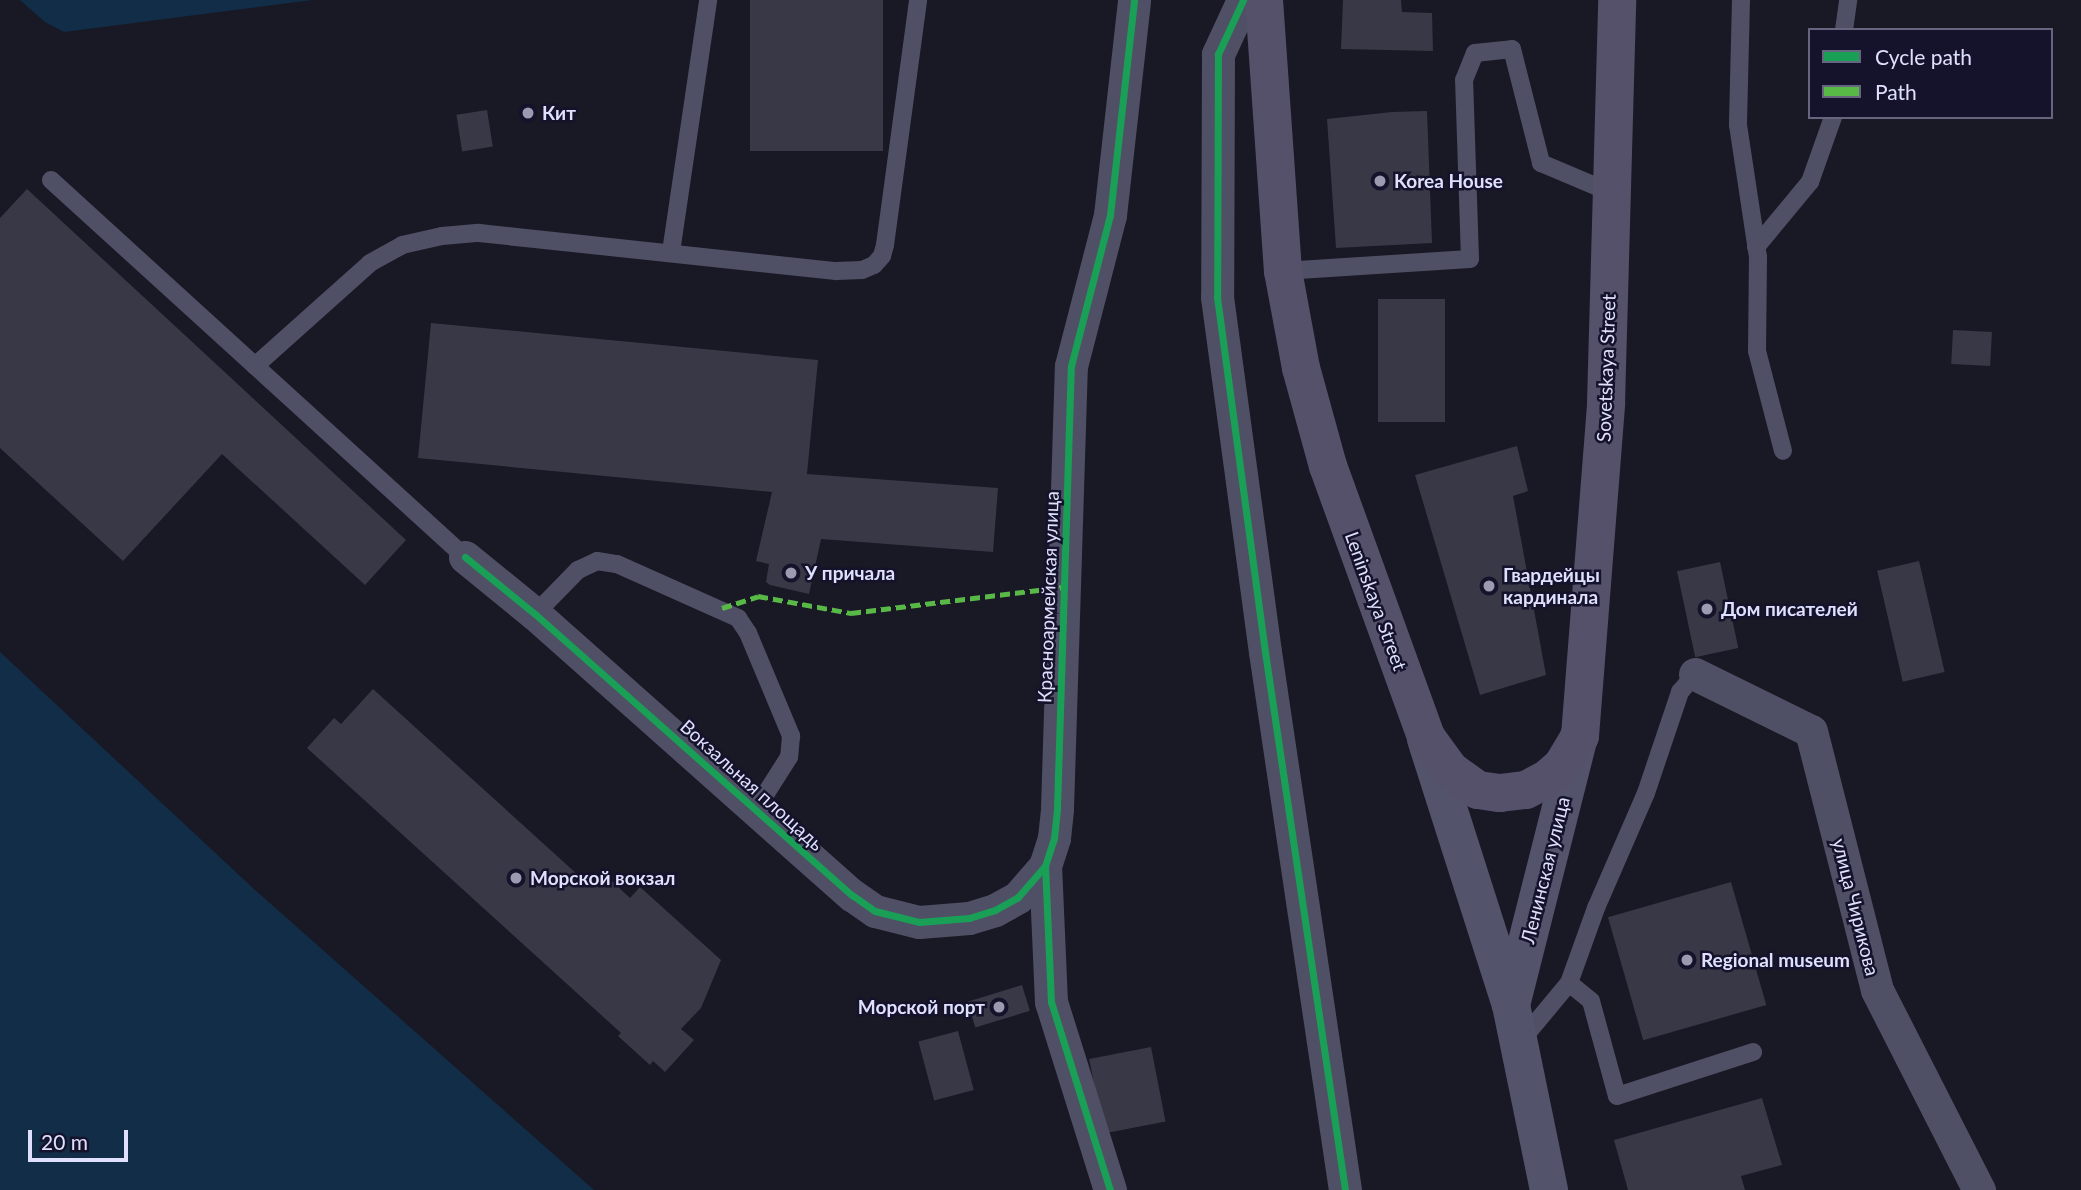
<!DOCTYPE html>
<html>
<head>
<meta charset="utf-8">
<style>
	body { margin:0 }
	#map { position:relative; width:2081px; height:1190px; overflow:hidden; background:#191925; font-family:Lato,sans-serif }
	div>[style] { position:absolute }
	.water>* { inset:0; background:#122d48 }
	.building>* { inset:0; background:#383846; transform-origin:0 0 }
	.service>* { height:18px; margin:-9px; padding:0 9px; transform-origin:9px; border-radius:9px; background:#4f5065 }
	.minor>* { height:33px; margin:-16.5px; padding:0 16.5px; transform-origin:16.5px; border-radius:16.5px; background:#4f5065 }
	.secondary>* { height:38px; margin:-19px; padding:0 19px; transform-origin:19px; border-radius:19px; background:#53546b }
	.primary>* { height:38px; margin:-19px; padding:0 19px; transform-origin:19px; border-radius:19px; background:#56516b }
	.quiet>* { height:5px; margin-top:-2.5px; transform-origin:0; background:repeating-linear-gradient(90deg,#58b947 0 10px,transparent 0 15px) }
	.cycleway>* { height:7px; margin:-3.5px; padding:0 3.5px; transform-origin:3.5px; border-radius:3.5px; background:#1a9f57 }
	.dots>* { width:19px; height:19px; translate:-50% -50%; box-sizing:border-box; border:4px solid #14132b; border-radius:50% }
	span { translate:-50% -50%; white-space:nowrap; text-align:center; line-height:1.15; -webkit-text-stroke:5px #14132b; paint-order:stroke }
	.poi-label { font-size:19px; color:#dfe0fd; font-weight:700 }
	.left { translate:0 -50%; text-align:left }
	.right { translate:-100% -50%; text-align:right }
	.street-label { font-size:19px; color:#dfe0fd }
	.legend { position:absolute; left:1808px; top:28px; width:245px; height:91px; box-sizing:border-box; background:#14132b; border:2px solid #65657f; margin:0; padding:9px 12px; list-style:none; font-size:21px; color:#dfe0fd }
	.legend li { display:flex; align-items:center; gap:14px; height:35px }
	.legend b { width:35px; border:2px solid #65657f }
	.scale { position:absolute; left:28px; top:1130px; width:100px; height:32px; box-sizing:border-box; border:4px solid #dfe0fd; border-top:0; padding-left:9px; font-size:21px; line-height:24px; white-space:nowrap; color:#dfe0fd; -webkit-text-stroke:5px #14132b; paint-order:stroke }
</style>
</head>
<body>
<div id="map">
	<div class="water">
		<i style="clip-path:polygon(20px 0,312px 0,64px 32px,45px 22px)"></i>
		<i style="clip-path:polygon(0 652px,255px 890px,594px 1190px,0 1190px)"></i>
	</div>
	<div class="building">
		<i style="left:750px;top:0;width:133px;height:151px"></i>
		<i style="clip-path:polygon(1343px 0,1401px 0,1402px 12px,1432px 13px,1433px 51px,1341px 49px)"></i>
		<i style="left:487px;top:110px;width:37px;height:31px;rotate:81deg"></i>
		<i style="clip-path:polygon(1427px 111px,1432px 243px,1336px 248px,1327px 119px,1392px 112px)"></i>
		<i style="clip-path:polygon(27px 189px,406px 540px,365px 585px,222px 454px,123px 561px,0 448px,0 218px)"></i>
		<i style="left:1378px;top:299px;width:67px;height:123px"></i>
		<i style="clip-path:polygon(431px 323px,818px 360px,807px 474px,998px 488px,993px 552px,821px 539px,809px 594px,770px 585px,766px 582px,769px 564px,756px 561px,772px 492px,418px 458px)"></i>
		<i style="left:1953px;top:330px;width:39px;height:34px;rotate:3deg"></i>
		<i style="clip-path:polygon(1517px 446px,1528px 491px,1513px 496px,1546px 675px,1480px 695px,1415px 475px)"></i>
		<i style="left:1919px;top:561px;width:114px;height:43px;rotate:77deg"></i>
		<i style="left:1720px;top:562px;width:88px;height:44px;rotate:78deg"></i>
		<i style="clip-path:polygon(373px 689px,589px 885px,601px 871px,630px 898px,640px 887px,721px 960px,701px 1008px,681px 1029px,694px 1040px,665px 1072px,653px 1061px,650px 1065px,618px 1036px,621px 1033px,307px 748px,334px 718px,341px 724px)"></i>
		<i style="left:1731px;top:882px;width:128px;height:128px;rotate:74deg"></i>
		<i style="left:1022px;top:985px;width:27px;height:57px;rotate:73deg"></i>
		<i style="left:958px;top:1031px;width:61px;height:41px;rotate:75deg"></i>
		<i style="left:1151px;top:1047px;width:76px;height:63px;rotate:79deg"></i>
		<i style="clip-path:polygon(1762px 1098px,1782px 1165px,1741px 1176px,1745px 1190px,1628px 1190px,1614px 1140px)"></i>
	</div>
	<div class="service">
		<i style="left:1741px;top:0;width:125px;rotate:91.4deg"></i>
		<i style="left:1738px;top:125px;width:134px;rotate:81.4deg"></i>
		<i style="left:1758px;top:257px;width:94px;rotate:90.6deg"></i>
		<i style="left:1757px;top:351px;width:103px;rotate:75.4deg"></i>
		<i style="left:1844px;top:30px;width:30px;rotate:-82deg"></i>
		<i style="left:51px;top:180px;width:560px;rotate:42.32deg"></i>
		<i style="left:1756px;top:247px;width:85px;rotate:-50.3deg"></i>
		<i style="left:1810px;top:182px;width:69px;rotate:-70.5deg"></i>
		<i style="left:671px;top:252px;width:255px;rotate:-81.6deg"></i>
		<i style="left:1283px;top:271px;width:187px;rotate:-3.7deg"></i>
		<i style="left:1470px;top:259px;width:179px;rotate:-91.9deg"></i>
		<i style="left:1464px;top:80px;width:29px;rotate:-68deg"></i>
		<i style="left:1475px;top:53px;width:37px;rotate:-6deg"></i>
		<i style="left:1512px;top:49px;width:118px;rotate:75.7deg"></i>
		<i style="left:1541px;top:163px;width:77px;rotate:22.9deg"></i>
		<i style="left:255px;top:366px;width:154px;rotate:-41.8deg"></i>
		<i style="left:370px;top:263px;width:37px;rotate:-29deg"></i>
		<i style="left:402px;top:245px;width:41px;rotate:-12.7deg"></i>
		<i style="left:442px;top:236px;width:37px;rotate:-5deg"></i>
		<i style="left:479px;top:233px;width:359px;rotate:6.1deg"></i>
		<i style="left:836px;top:271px;width:26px;rotate:-2deg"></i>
		<i style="left:862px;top:270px;width:13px;rotate:-23deg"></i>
		<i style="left:874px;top:265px;width:12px;rotate:-48deg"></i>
		<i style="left:882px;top:256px;width:11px;rotate:-75deg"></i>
		<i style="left:885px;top:245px;width:247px;rotate:-82.3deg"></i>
		<i style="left:535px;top:614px;width:62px;rotate:-45.7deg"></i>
		<i style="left:578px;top:570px;width:21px;rotate:-25deg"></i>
		<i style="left:597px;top:561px;width:20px;rotate:9deg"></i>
		<i style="left:617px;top:564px;width:133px;rotate:24.1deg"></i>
		<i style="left:738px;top:618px;width:18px;rotate:56deg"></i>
		<i style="left:748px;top:633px;width:112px;rotate:67.3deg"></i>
		<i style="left:791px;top:736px;width:21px;rotate:95deg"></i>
		<i style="left:789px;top:757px;width:62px;rotate:122.4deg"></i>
		<i style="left:1569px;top:983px;width:28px;rotate:39deg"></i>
		<i style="left:1591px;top:1001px;width:98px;rotate:74.7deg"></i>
		<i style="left:1617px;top:1096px;width:143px;rotate:-17.9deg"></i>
		<i style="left:1519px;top:1043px;width:78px;rotate:-50.2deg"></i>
		<i style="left:1569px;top:983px;width:80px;rotate:-70.2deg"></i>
		<i style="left:1596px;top:908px;width:125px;rotate:-66.5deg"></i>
		<i style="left:1646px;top:793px;width:107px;rotate:-71.4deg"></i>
		<i style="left:1680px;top:692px;width:23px;rotate:-50deg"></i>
	</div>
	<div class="minor">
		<i style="left:1243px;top:0;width:60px;rotate:114.8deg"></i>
		<i style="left:1218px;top:54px;width:243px;rotate:90.2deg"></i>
		<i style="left:1217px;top:297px;width:358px;rotate:82.3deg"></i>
		<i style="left:1265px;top:652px;width:544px;rotate:81.54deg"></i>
		<i style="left:465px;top:557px;width:90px;rotate:39.2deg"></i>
		<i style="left:535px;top:614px;width:424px;rotate:41.6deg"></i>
		<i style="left:852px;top:895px;width:28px;rotate:35deg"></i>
		<i style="left:875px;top:911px;width:45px;rotate:14deg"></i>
		<i style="left:919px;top:922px;width:50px;rotate:-4.6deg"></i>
		<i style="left:969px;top:918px;width:27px;rotate:-17deg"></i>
		<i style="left:995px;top:910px;width:26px;rotate:-29deg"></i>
		<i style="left:1018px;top:897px;width:41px;rotate:-48.9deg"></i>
		<i style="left:1695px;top:674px;width:129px;rotate:26.2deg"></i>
		<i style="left:1811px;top:731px;width:267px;rotate:75.7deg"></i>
		<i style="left:1877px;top:990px;width:225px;rotate:63deg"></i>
		<i style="left:1110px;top:1190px;width:197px;rotate:-107.4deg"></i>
		<i style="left:1051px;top:1002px;width:136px;rotate:-92.5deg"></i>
		<i style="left:1045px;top:866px;width:29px;rotate:-72deg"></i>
		<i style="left:1054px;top:838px;width:30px;rotate:-84deg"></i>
		<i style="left:1057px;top:808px;width:442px;rotate:-88.2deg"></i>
		<i style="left:1071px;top:366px;width:156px;rotate:-75.5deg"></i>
		<i style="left:1110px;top:215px;width:216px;rotate:-83.6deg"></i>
	</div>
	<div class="secondary">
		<i style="left:1426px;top:739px;width:279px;rotate:72.3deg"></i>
		<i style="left:1511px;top:1005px;width:189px;rotate:78.4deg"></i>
		<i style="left:1511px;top:1005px;width:277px;rotate:-75.8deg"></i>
	</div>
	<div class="primary">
		<i style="left:1264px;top:0;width:272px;rotate:86deg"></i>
		<i style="left:1283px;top:271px;width:99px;rotate:79.5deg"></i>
		<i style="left:1301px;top:368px;width:102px;rotate:74.6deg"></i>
		<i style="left:1328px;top:466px;width:288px;rotate:70.1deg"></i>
		<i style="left:1426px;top:737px;width:41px;rotate:54deg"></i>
		<i style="left:1450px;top:770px;width:34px;rotate:36deg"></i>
		<i style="left:1478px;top:790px;width:22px;rotate:8deg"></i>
		<i style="left:1500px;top:793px;width:26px;rotate:-7deg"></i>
		<i style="left:1526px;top:790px;width:24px;rotate:-28deg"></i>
		<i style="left:1547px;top:779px;width:20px;rotate:-41deg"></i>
		<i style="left:1562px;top:766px;width:35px;rotate:-59deg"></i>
		<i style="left:1580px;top:736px;width:334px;rotate:-85.5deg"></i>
		<i style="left:1606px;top:403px;width:403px;rotate:-88.4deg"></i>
	</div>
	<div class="quiet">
		<i style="left:722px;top:608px;width:38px;rotate:-18deg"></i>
		<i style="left:758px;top:596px;width:95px;rotate:10.4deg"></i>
		<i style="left:851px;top:613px;width:214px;rotate:-7deg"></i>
	</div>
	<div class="cycleway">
		<i style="left:1243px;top:0;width:60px;rotate:114.8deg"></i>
		<i style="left:1218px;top:54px;width:243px;rotate:90.2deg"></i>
		<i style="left:1217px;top:297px;width:358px;rotate:82.3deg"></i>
		<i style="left:1265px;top:652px;width:544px;rotate:81.54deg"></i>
		<i style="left:465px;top:557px;width:90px;rotate:39.2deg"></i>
		<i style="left:535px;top:614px;width:424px;rotate:41.6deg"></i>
		<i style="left:852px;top:895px;width:28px;rotate:35deg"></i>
		<i style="left:875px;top:911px;width:45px;rotate:14deg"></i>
		<i style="left:919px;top:922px;width:50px;rotate:-4.6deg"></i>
		<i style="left:969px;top:918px;width:27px;rotate:-17deg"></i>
		<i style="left:995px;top:910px;width:26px;rotate:-29deg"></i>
		<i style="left:1018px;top:897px;width:41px;rotate:-48.9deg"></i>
		<i style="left:1110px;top:1190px;width:197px;rotate:-107.4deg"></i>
		<i style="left:1051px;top:1002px;width:136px;rotate:-92.5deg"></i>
		<i style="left:1045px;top:866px;width:29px;rotate:-72deg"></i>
		<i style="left:1054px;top:838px;width:30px;rotate:-84deg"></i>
		<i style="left:1057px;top:808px;width:442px;rotate:-88.2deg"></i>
		<i style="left:1071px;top:366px;width:156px;rotate:-75.5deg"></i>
		<i style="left:1110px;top:215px;width:216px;rotate:-83.6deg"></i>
	</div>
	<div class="dots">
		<i style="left:528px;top:113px;background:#9a9ab1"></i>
		<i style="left:1380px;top:181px;background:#9a9ab1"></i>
		<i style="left:791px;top:573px;background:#9a9ab1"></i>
		<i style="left:1489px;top:586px;background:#9a9ab1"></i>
		<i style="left:1707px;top:609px;background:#9a9ab1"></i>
		<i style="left:516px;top:878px;background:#9a9ab1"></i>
		<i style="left:1687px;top:960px;background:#9a9ab1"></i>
		<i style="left:999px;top:1007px;background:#9a9ab1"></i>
	</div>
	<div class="poi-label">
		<span class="left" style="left:542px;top:113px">Кит</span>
		<span class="left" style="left:1394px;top:181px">Korea House</span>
		<span class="left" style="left:805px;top:573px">У причала</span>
		<span class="left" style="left:1503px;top:586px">Гвардейцы<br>кардинала</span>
		<span class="left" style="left:1721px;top:609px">Дом писателей</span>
		<span class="left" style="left:530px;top:878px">Морской вокзал</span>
		<span class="left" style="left:1701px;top:960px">Regional museum</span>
		<span class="right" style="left:985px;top:1007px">Морской порт</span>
	</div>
	<div class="street-label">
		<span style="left:1606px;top:368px;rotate:-88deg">Sovetskaya Street</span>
		<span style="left:1048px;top:597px;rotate:-88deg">Красноармейская улица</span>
		<span style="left:1376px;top:601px;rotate:70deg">Leninskaya Street</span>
		<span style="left:752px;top:785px;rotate:42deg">Вокзальная площадь</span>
		<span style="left:1545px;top:870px;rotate:-76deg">Ленинская улица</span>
		<span style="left:1856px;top:907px;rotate:76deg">улица Чирикова</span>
	</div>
	<ul class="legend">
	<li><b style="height:9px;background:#1a9f57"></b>Cycle path</li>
	<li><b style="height:9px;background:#58b947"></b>Path</li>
	</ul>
	<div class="scale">20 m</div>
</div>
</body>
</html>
